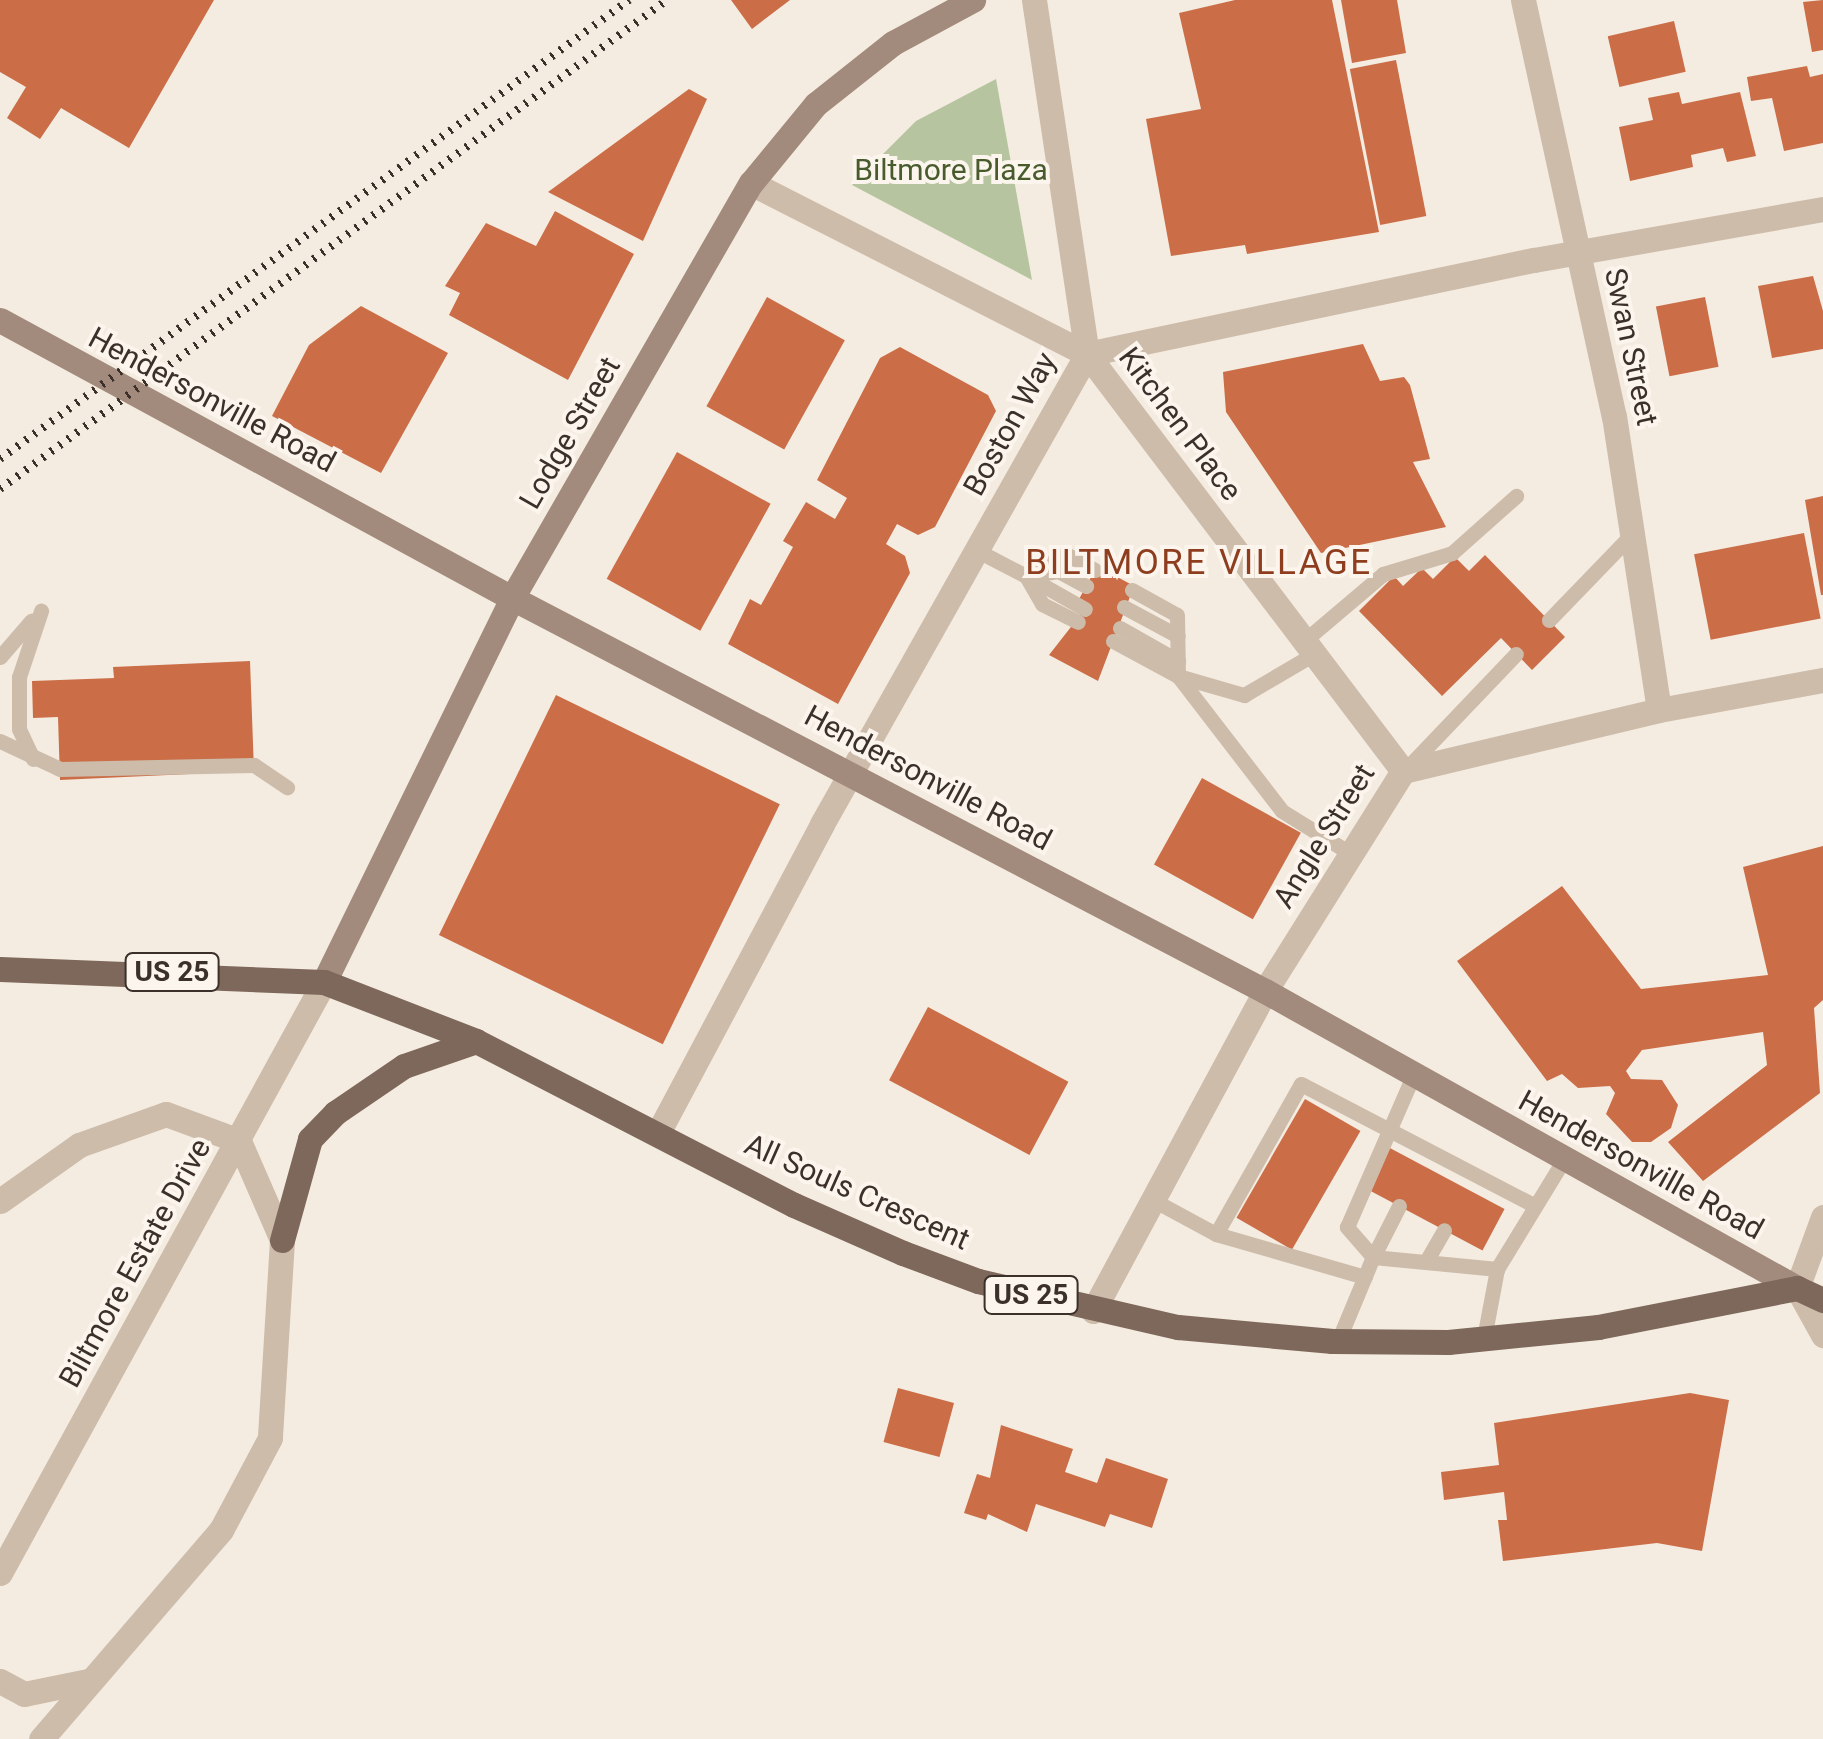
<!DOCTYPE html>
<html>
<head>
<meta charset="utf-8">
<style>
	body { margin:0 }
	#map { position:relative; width:1823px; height:1739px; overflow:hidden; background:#f4ece0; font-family:Roboto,sans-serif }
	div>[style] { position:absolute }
	.green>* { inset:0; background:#b6c59f }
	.building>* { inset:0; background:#cb6d47; transform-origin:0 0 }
	.lane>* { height:15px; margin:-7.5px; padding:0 7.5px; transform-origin:7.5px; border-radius:7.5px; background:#cebcab }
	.street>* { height:25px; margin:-12.5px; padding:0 12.5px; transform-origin:12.5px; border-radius:12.5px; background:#cebcab }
	.secondary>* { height:25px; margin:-12.5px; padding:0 12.5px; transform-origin:12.5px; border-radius:12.5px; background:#a28b7c }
	.primary>* { height:25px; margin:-12.5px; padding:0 12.5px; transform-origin:12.5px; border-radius:12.5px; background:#7e685b }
	.rail>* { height:8px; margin-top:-4px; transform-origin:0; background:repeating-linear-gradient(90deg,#3b302a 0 2.5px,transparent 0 10.5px) }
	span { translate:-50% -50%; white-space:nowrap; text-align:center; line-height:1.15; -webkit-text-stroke:8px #fbf5ed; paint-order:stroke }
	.shield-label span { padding:2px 8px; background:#fbf5ed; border:2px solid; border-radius:8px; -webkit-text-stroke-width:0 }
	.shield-label { font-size:28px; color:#3b302a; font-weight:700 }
	.park-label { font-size:30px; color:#485b2d }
	.street-label { font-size:30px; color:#3b302a }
	.quarter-label { font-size:35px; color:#8e3e1f; letter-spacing:2.5px }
</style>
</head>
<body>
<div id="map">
	<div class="green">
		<i style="clip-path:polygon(996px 79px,1032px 280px,852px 185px,916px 121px)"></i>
	</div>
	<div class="building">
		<i style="clip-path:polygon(0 0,214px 0,129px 148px,61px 108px,40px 139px,7px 118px,26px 87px,0 72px)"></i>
		<i style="clip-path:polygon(731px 0,790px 0,752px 29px)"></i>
		<i style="clip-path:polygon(1235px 0,1332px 0,1379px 232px,1247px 254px,1245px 245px,1171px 256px,1146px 119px,1201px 109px,1179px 13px)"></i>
		<i style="clip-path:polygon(1341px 0,1397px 0,1406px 53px,1352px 63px)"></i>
		<i style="clip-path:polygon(1823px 0,1823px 50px,1812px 52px,1803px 2px)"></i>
		<i style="left:1674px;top:21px;width:52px;height:68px;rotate:77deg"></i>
		<i style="left:1396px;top:60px;width:159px;height:47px;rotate:79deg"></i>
		<i style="clip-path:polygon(1807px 66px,1810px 77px,1823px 74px,1823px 143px,1784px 151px,1772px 98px,1751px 101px,1747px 77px)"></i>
		<i style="clip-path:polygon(689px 89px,707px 99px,643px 241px,548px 192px)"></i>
		<i style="clip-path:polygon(1679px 92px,1682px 104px,1740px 92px,1756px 156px,1727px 162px,1723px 148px,1691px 155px,1693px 167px,1630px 181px,1619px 127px,1653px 120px,1648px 98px)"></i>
		<i style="clip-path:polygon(555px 211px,634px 254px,568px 380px,449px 315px,460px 293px,445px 286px,486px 223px,536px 246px)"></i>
		<i style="clip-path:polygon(1813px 276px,1823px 311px,1823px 349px,1772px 358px,1758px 286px)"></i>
		<i style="left:767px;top:297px;width:89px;height:125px;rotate:29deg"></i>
		<i style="left:1705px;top:297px;width:71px;height:50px;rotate:79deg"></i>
		<i style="clip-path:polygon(361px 306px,448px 353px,381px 473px,272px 416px,309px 345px)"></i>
		<i style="clip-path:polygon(1363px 344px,1380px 381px,1404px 377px,1410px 385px,1430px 459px,1413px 462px,1446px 527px,1321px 553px,1226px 412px,1223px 372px)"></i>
		<i style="clip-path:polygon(900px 347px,988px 395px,996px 411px,935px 527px,918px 535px,897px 524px,886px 544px,905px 556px,910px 573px,838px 704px,728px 644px,750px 599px,761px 605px,793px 547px,783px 541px,806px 502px,835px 519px,847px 498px,817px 480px,880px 358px)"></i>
		<i style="left:677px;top:452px;width:107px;height:145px;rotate:29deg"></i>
		<i style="clip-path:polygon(1823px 496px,1823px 595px,1821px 595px,1805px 500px)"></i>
		<i style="left:1804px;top:533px;width:87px;height:112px;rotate:79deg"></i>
		<i style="clip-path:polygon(1485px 555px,1565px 637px,1532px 670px,1501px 638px,1442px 696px,1359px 611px,1394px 576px,1403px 586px,1422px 568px,1433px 579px,1455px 557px,1469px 571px)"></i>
		<i style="clip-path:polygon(1097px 566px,1134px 586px,1098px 681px,1049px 655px,1085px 609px,1078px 601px)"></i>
		<i style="clip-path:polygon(250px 661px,254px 771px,60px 780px,58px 717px,33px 718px,32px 681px,114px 678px,113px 667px)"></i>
		<i style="left:556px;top:695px;width:249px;height:267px;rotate:26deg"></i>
		<i style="left:1202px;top:778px;width:113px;height:99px;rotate:29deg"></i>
		<i style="clip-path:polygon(1823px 846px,1823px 1000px,1814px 1008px,1820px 1093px,1703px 1181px,1668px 1142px,1767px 1065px,1763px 1032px,1642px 1050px,1626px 1071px,1631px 1079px,1662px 1080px,1678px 1105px,1671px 1128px,1651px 1142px,1632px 1142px,1606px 1114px,1615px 1093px,1610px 1086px,1578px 1088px,1562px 1074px,1547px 1081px,1457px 961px,1562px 886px,1641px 989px,1768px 975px,1743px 867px)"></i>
		<i style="left:928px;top:1007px;width:159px;height:83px;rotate:28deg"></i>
		<i style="left:1305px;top:1099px;width:64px;height:137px;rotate:30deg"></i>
		<i style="left:1388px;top:1147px;width:132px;height:47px;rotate:28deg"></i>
		<i style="left:898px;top:1388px;width:58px;height:56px;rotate:15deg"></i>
		<i style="clip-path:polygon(1690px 1393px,1729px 1400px,1702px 1551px,1657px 1543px,1503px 1561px,1498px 1520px,1507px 1520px,1504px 1492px,1444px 1500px,1441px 1472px,1499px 1465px,1494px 1423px)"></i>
		<i style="clip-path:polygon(1001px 1425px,1073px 1449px,1065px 1472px,1097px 1483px,1106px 1458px,1168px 1479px,1152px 1528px,1110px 1514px,1105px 1527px,1036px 1504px,1027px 1532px,988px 1514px,986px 1520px,964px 1513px,977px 1474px,990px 1478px)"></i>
	</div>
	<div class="lane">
		<i style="left:976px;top:550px;width:56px;rotate:27.5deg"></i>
		<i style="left:1026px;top:576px;width:32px;rotate:60deg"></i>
		<i style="left:1042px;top:604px;width:40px;rotate:26.6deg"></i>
		<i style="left:1039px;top:574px;width:19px;rotate:-9deg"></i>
		<i style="left:1058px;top:571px;width:32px;rotate:28deg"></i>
		<i style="left:1026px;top:576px;width:46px;rotate:-28.8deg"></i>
		<i style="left:1066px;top:554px;width:33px;rotate:29deg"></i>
		<i style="left:1030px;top:578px;width:63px;rotate:29.4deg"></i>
		<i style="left:1132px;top:590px;width:51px;rotate:29.1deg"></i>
		<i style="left:1177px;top:615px;width:61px;rotate:89.1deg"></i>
		<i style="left:1178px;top:676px;width:69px;rotate:16.1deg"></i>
		<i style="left:1244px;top:695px;width:81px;rotate:-30.4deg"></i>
		<i style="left:1124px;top:607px;width:61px;rotate:28.2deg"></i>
		<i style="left:1549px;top:620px;width:121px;rotate:-46deg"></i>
		<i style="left:1120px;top:628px;width:67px;rotate:29.6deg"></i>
		<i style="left:1113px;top:641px;width:74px;rotate:28.3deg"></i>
		<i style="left:1178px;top:676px;width:170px;rotate:52.4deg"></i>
		<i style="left:1282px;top:811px;width:78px;rotate:31.8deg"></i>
		<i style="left:1304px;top:641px;width:104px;rotate:-40.3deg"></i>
		<i style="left:1383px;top:574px;width:72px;rotate:-16.9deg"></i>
		<i style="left:1452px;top:553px;width:86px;rotate:-41.7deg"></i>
		<i style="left:0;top:657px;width:48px;rotate:-49.3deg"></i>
		<i style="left:0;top:741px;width:66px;rotate:25deg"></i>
		<i style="left:60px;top:769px;width:194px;rotate:-1.2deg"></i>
		<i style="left:254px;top:765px;width:40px;rotate:34deg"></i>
		<i style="left:33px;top:759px;width:33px;rotate:-115deg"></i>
		<i style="left:19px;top:729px;width:52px;rotate:-90deg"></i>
		<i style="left:19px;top:677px;width:70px;rotate:-71.6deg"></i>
		<i style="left:1406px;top:769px;width:159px;rotate:-46.3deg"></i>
		<i style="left:1153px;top:1200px;width:72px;rotate:28.4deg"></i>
		<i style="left:1216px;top:1234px;width:155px;rotate:16.1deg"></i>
		<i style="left:1399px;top:1206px;width:57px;rotate:117deg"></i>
		<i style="left:1373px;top:1257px;width:125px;rotate:5.5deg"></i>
		<i style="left:1497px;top:1269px;width:127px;rotate:-58.6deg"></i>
		<i style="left:1216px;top:1234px;width:172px;rotate:-60.5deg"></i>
		<i style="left:1301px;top:1084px;width:264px;rotate:27.5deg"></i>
		<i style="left:1428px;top:1258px;width:32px;rotate:-60deg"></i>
		<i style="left:1484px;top:1338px;width:70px;rotate:-79.3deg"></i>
		<i style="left:1338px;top:1341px;width:91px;rotate:-67.4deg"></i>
		<i style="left:1373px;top:1257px;width:40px;rotate:-131deg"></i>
		<i style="left:1347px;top:1227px;width:167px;rotate:-66.4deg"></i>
	</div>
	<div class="street">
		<i style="left:1034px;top:0;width:358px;rotate:81.5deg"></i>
		<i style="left:1523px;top:0;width:426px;rotate:77.7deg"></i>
		<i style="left:1614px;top:416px;width:297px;rotate:81.3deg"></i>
		<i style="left:751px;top:183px;width:377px;rotate:27deg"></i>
		<i style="left:1087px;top:354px;width:523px;rotate:52.85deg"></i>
		<i style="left:658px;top:1133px;width:350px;rotate:-62deg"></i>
		<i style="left:822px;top:824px;width:540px;rotate:-60.58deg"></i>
		<i style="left:1087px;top:354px;width:457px;rotate:-11.9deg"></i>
		<i style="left:1534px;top:260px;width:293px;rotate:-10deg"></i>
		<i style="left:0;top:1201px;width:97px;rotate:-35.3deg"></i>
		<i style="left:79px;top:1145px;width:92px;rotate:-19.6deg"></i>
		<i style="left:166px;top:1114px;width:78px;rotate:20.3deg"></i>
		<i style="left:239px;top:1141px;width:108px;rotate:66.5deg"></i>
		<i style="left:282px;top:1240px;width:198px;rotate:93.5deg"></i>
		<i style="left:270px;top:1438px;width:104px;rotate:118deg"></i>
		<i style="left:221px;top:1530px;width:276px;rotate:130.7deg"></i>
		<i style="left:1823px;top:1217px;width:76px;rotate:110.1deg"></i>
		<i style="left:1797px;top:1288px;width:54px;rotate:61deg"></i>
		<i style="left:1093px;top:1311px;width:363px;rotate:-61.7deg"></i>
		<i style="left:1265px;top:991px;width:260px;rotate:-57.9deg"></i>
		<i style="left:1403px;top:771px;width:263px;rotate:-13.4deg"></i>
		<i style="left:1659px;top:710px;width:167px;rotate:-10.4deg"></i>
		<i style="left:0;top:1573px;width:674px;rotate:-61.27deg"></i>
		<i style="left:0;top:1681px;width:27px;rotate:28deg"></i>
		<i style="left:24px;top:1694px;width:69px;rotate:-11.6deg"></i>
	</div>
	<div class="secondary">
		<i style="left:0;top:320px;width:583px;rotate:28.5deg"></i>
		<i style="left:512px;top:598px;width:849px;rotate:27.56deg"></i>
		<i style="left:1265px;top:991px;width:609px;rotate:29.17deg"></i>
		<i style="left:324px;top:982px;width:428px;rotate:-63.9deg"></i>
		<i style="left:512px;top:598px;width:479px;rotate:-60.1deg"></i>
		<i style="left:751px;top:183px;width:102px;rotate:-50.6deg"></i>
		<i style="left:816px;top:104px;width:98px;rotate:-38.4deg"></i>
		<i style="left:893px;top:43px;width:91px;rotate:-28.3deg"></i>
	</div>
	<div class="primary">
		<i style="left:0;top:969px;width:324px;rotate:2.3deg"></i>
		<i style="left:324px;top:982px;width:163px;rotate:21.2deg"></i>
		<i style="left:476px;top:1041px;width:358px;rotate:27.3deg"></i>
		<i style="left:794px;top:1205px;width:119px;rotate:23.8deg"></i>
		<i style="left:903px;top:1253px;width:80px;rotate:20.5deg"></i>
		<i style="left:978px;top:1281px;width:205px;rotate:13deg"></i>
		<i style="left:1178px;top:1327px;width:155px;rotate:5.2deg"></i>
		<i style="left:1332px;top:1341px;width:116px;rotate:0.5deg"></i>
		<i style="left:1448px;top:1342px;width:151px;rotate:-5.7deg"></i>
		<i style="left:1598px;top:1327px;width:203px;rotate:-11.1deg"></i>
		<i style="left:1797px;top:1288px;width:29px;rotate:25deg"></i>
		<i style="left:282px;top:1240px;width:105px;rotate:-74.5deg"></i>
		<i style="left:310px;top:1139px;width:36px;rotate:-46deg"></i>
		<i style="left:335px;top:1113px;width:83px;rotate:-34.3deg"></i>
		<i style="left:404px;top:1066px;width:76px;rotate:-19.1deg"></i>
	</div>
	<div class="rail">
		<i style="left:0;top:459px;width:779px;rotate:-36.12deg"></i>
		<i style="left:0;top:489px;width:827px;rotate:-36.25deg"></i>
	</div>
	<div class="shield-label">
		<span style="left:172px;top:972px">US 25</span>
		<span style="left:1031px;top:1295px">US 25</span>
	</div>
	<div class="park-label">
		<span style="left:951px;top:170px">Biltmore Plaza</span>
	</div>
	<div class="street-label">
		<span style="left:1631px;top:347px;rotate:78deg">Swan Street</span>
		<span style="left:212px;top:400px;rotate:28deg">Hendersonville Road</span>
		<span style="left:1010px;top:424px;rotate:-61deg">Boston Way</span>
		<span style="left:1180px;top:424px;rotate:53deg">Kitchen Place</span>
		<span style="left:570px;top:433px;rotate:-60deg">Lodge Street</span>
		<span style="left:928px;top:778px;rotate:28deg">Hendersonville Road</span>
		<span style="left:1324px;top:836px;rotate:-58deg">Angle Street</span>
		<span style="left:1641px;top:1165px;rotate:29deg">Hendersonville Road</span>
		<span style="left:857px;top:1192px;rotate:24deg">All Souls Crescent</span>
		<span style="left:135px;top:1263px;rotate:-61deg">Biltmore Estate Drive</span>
	</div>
	<div class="quarter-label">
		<span style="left:1199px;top:563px">BILTMORE VILLAGE</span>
	</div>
</div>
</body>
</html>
